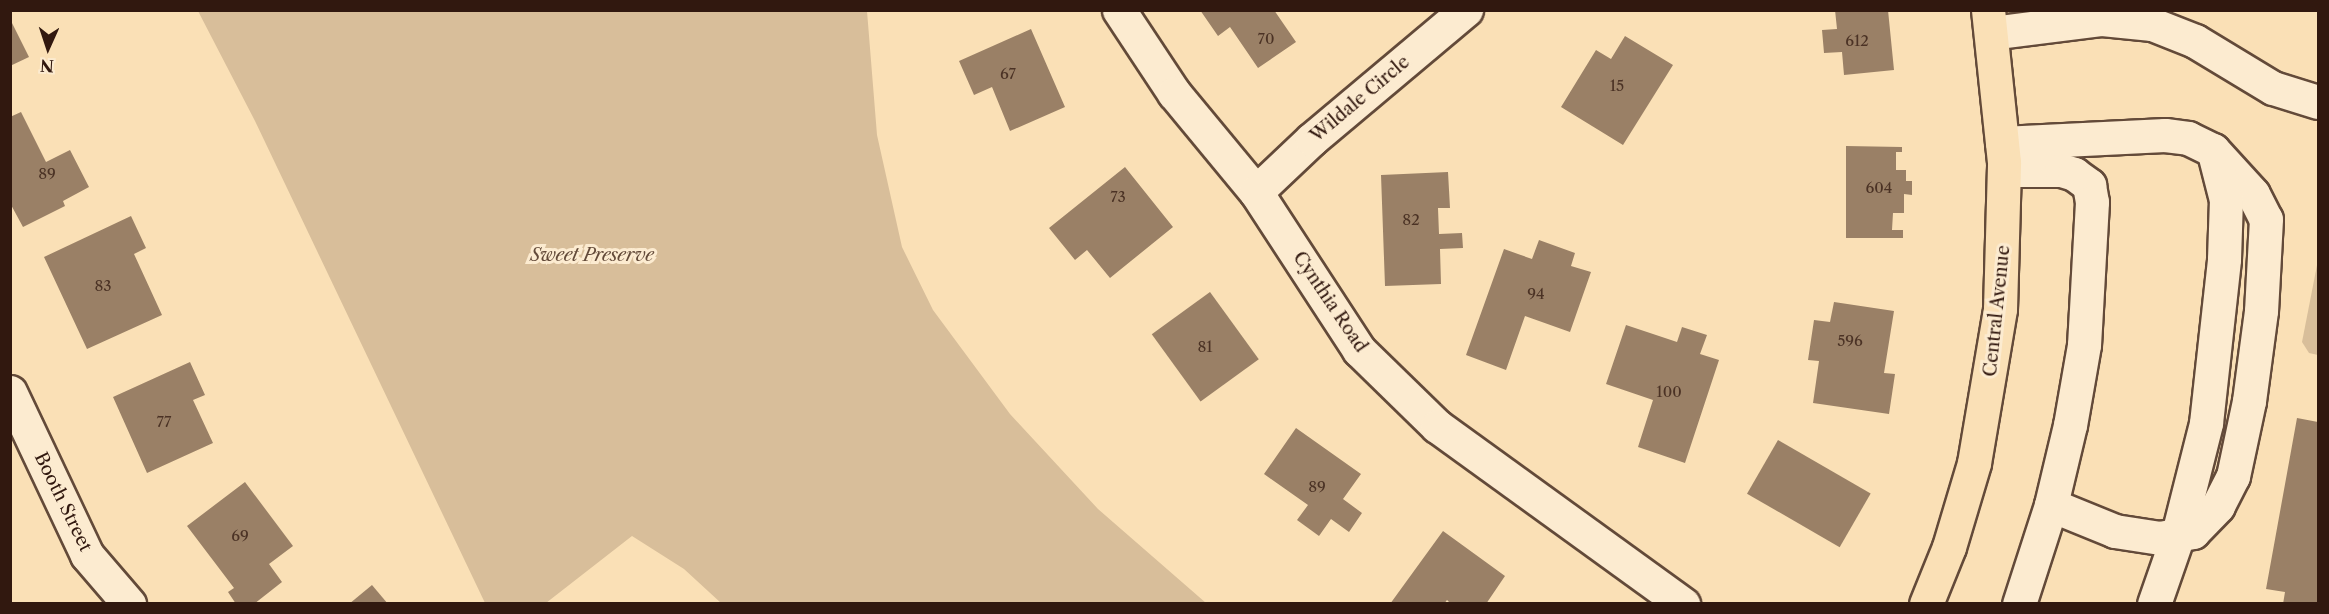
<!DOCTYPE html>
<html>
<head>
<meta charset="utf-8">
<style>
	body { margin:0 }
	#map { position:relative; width:2329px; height:614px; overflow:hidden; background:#fae0b6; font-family:"Libre Caslon Text",serif }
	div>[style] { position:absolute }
	.green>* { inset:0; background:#d8be9a }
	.building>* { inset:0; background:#9a8066; transform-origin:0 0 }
	.roads { filter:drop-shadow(2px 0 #634a39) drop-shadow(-2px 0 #634a39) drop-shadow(0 2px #634a39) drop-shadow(0 -2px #634a39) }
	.minor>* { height:33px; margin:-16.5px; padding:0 16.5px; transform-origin:16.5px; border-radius:16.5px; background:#fcebd0 }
	.major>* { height:33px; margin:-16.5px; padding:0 16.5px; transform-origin:16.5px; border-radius:16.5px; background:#fae0b6 }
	span { translate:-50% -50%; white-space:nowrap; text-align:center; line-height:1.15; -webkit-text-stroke:6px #fcebd0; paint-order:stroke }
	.number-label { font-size:15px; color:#4b3225 }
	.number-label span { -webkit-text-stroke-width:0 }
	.street-label { font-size:18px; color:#31180f }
	.park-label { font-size:18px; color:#634a39; font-style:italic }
	.frame { position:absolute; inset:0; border:12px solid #31180f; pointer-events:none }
	.north { position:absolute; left:18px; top:18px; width:60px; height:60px; -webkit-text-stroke:4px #fcebd0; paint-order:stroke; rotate:183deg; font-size:16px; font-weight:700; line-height:24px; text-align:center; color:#31180f }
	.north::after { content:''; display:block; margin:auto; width:21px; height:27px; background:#31180f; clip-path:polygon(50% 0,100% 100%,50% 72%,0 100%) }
</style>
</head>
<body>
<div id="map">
	<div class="green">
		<i style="clip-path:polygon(198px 11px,867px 11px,877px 135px,902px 247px,933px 310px,1010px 414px,1098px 509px,1206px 603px,721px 603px,684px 569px,632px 536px,546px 603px,485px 603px,255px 121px)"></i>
		<i style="clip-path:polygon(2318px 260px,2318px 355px,2309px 353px,2302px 342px)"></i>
	</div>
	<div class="building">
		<i style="clip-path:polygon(1200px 10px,1274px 10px,1296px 42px,1258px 68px,1230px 27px,1218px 36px)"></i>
		<i style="clip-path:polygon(1835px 10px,1888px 10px,1894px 70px,1844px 75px,1842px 52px,1824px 53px,1822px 30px,1837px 29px)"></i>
		<i style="clip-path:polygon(10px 19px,29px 57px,10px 66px)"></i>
		<i style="clip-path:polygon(1031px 29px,1065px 107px,1010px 131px,992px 87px,974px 95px,959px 61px)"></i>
		<i style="clip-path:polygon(1625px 36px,1673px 65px,1623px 145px,1561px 107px,1596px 50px,1611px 59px)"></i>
		<i style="clip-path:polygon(21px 112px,46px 162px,70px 150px,89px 187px,63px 201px,65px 206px,23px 227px,10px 203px,10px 117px)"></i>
		<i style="clip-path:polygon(1846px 146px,1902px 147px,1902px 152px,1896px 152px,1896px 170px,1906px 170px,1906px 181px,1912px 181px,1912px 195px,1904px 194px,1904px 213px,1893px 213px,1892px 230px,1903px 230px,1903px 238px,1846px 238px)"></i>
		<i style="clip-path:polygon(1125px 167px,1173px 227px,1110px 278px,1087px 250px,1075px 260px,1049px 228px)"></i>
		<i style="clip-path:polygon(1448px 172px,1450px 208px,1438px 208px,1439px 234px,1462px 233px,1463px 248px,1440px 249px,1441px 284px,1385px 286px,1381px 175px)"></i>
		<i style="clip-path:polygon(131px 216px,146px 248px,134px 254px,162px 315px,87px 349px,44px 257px)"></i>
		<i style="clip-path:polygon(1539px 240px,1575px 253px,1571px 266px,1591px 272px,1570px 332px,1525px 316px,1506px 370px,1466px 355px,1504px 249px,1532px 259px)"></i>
		<i style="left:1210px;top:292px;width:83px;height:72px;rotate:54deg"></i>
		<i style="clip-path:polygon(1834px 302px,1894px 311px,1884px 373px,1895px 374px,1889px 414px,1813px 403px,1819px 361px,1808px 360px,1814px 320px,1830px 322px)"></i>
		<i style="clip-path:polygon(1626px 325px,1677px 342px,1682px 327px,1707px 335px,1700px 354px,1719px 360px,1685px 463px,1638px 447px,1653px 400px,1606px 384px)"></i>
		<i style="clip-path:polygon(190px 362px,205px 395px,193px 400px,213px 443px,147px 473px,113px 397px)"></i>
		<i style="clip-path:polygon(2297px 418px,2318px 422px,2318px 604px,2283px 604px,2285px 592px,2266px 589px)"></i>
		<i style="clip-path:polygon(1296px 428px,1361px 474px,1343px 499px,1362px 513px,1349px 532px,1331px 519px,1319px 536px,1297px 520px,1308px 505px,1264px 474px)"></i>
		<i style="left:1778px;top:440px;width:107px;height:62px;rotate:30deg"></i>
		<i style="clip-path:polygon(245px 482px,293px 546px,269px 564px,282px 582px,254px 604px,236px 604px,228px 592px,234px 588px,187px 526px)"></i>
		<i style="clip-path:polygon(1443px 531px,1505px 576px,1486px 604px,1451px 604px,1447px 600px,1444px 604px,1390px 604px)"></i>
		<i style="clip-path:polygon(372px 585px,388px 604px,349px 604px)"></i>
	</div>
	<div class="roads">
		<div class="minor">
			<i style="left:1119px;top:10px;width:100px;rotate:56.5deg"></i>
			<i style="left:1174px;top:93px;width:129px;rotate:50.4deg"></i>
			<i style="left:1256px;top:192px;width:189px;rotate:56.9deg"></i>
			<i style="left:1359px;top:350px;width:109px;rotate:44.3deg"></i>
			<i style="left:1437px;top:426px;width:304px;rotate:35.9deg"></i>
			<i style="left:1991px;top:33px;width:112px;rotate:-7.2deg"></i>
			<i style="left:2102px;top:19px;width:50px;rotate:5.7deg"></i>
			<i style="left:2152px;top:24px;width:46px;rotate:21.6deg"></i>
			<i style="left:2195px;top:41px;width:91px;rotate:31.1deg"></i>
			<i style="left:2273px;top:88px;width:47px;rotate:17.3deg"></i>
			<i style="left:2002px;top:143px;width:163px;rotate:-2.8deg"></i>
			<i style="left:2165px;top:135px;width:23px;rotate:7deg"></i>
			<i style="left:2188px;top:138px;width:28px;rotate:26deg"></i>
			<i style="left:2213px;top:150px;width:59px;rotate:47.7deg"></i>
			<i style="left:2253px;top:194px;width:28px;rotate:63deg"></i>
			<i style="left:2266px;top:219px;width:92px;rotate:93.1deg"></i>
			<i style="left:2261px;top:311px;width:91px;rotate:97.6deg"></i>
			<i style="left:2249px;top:401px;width:77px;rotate:102deg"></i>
			<i style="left:2233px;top:476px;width:34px;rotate:117deg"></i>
			<i style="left:2218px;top:506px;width:36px;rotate:134deg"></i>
			<i style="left:2193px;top:532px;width:34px;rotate:170deg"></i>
			<i style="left:2160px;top:538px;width:46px;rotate:-171.2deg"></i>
			<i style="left:2115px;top:531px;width:69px;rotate:-157.9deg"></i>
			<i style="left:2004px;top:170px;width:57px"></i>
			<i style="left:2061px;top:170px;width:14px;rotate:17deg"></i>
			<i style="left:2074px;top:174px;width:19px;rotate:36deg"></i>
			<i style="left:2089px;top:185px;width:17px;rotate:80deg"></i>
			<i style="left:2092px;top:202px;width:143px;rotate:93.2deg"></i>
			<i style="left:2084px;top:345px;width:81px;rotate:99.9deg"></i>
			<i style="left:2070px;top:425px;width:82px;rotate:103.4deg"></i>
			<i style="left:2051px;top:505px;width:104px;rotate:107.9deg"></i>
			<i style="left:1256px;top:192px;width:77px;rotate:-43.4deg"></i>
			<i style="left:1312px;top:139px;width:201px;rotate:-40deg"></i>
			<i style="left:10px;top:392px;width:180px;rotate:64.7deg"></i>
			<i style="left:87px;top:555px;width:65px;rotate:49.4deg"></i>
			<i style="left:2154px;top:604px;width:70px;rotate:-70.8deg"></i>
			<i style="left:2177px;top:538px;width:119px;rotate:-75.8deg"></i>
			<i style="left:2206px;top:423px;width:165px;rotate:-83.7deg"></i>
			<i style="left:2224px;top:259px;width:59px;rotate:-88.1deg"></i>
			<i style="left:2226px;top:200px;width:49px;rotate:-104.3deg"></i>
		</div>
		<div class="major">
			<i style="left:1926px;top:604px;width:61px;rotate:-68deg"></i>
			<i style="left:1949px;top:547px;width:88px;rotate:-73.4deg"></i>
			<i style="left:1974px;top:463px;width:156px;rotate:-80.4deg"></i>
			<i style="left:2000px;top:309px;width:147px;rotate:-88.4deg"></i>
			<i style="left:2004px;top:162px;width:153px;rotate:-96deg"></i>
		</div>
	</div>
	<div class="number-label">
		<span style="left:1266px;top:39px">70</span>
		<span style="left:1857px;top:41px">612</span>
		<span style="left:1008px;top:74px">67</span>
		<span style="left:1617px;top:86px">15</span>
		<span style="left:47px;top:174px">89</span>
		<span style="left:1879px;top:188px">604</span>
		<span style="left:1118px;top:197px">73</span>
		<span style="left:1411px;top:220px">82</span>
		<span style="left:103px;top:286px">83</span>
		<span style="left:1536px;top:294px">94</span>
		<span style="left:1850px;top:341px">596</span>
		<span style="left:1205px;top:347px">81</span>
		<span style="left:1669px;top:392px">100</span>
		<span style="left:164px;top:422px">77</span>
		<span style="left:1317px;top:487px">89</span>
		<span style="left:240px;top:536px">69</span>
	</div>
	<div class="street-label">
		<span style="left:1360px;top:99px;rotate:-40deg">Wildale Circle</span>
		<span style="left:1330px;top:302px;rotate:56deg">Cynthia Road</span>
		<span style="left:1997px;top:311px;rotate:-84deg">Central Avenue</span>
		<span style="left:63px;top:502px;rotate:64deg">Booth Street</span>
	</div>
	<div class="park-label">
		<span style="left:592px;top:255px">Sweet Preserve</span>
	</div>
	<div class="frame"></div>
	<div class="north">N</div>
</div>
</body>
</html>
